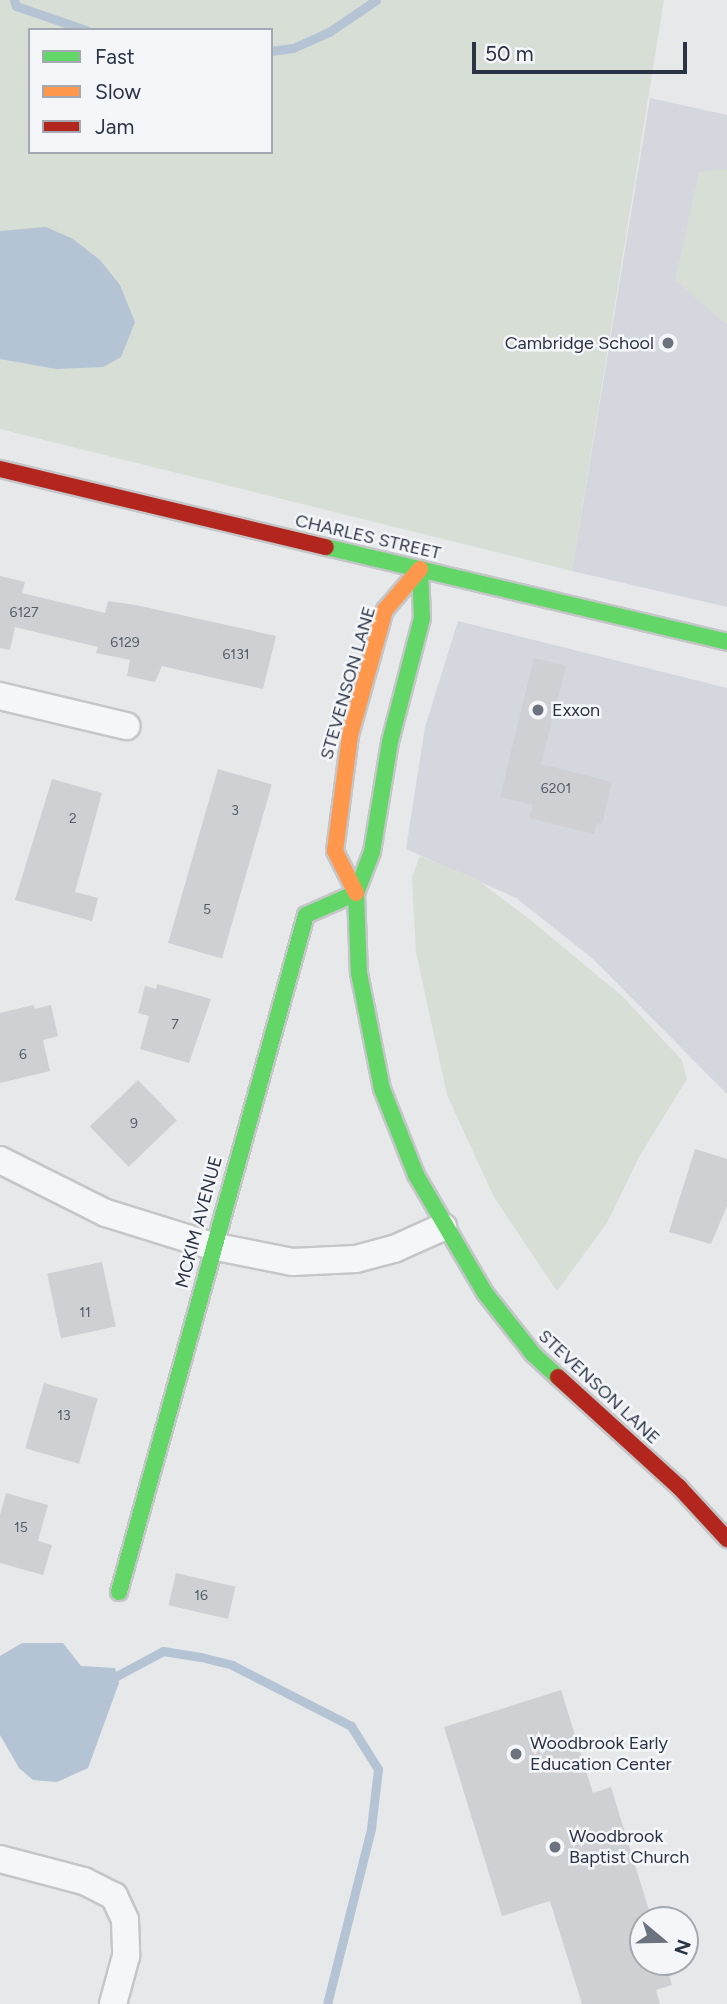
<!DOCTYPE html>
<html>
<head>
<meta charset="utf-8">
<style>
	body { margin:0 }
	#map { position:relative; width:727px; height:2004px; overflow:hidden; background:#e6e8ea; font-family:Figtree,sans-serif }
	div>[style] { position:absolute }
	.built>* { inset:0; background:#d4d7dd }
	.green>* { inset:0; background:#d6ded6 }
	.water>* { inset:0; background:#b4c4d5 }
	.stream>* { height:9px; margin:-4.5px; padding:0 4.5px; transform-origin:4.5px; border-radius:4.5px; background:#b4c4d5 }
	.building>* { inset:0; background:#ced0d3; transform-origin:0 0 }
	.roads { filter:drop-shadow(2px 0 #c4c6c8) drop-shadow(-2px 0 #c4c6c8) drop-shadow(0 2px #c4c6c8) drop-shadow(0 -2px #c4c6c8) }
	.street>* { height:26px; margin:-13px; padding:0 13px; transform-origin:13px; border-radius:13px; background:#f5f6f7 }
	.fast>* { height:16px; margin:-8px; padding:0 8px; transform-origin:8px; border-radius:8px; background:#63d668 }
	.slow>* { height:16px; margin:-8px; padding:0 8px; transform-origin:8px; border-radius:8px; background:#ff974d }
	.jam>* { height:16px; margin:-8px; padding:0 8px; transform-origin:8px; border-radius:8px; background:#b3261e }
	.dots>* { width:19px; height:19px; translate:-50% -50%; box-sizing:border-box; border:4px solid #f4f6f9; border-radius:50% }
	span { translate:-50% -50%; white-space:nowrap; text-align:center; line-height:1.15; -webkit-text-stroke:5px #f4f6f9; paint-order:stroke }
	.number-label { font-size:14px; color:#545c69 }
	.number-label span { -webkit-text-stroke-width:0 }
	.poi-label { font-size:18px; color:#2b3445 }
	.right { translate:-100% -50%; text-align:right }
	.left { translate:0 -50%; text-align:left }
	.street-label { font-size:18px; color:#2b3445 }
	.legend { position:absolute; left:28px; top:28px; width:245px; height:126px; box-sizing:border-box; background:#f4f6f9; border:2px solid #a4a8b1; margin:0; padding:9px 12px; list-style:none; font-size:21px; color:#2b3445 }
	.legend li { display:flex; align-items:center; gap:14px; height:35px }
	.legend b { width:35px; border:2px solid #a4a8b1 }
	.north { position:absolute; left:629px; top:1906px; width:70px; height:70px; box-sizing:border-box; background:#f4f6f9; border:2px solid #a4a8b1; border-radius:50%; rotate:109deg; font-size:19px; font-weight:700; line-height:28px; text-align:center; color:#2b3445 }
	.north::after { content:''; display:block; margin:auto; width:24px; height:32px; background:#6c737f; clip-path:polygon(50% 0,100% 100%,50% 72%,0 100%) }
	.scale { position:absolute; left:472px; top:42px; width:215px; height:32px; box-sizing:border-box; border:4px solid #2b3445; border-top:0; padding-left:9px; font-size:21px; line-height:24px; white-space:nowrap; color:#2b3445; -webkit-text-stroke:5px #f4f6f9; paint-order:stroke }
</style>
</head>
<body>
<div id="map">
	<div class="built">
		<i style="clip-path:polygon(650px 98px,727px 115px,727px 607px,572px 571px)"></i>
		<i style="clip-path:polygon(458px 621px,727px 688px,727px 1094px,592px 958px,516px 898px,406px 849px,425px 727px)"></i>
	</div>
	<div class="green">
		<i style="clip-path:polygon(evenodd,0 0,664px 0,572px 571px,0 429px,0 0,30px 30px,271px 30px,271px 152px,30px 152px,30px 30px)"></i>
		<i style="clip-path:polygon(727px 169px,727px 324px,726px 324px,675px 280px,699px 172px)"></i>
		<i style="clip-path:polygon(420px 856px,475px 878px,528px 918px,621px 995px,682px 1060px,687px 1079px,640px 1155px,607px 1223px,557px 1291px,494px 1197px,447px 1095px,416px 952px,412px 877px)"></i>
	</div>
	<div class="water">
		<i style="clip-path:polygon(46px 227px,73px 239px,100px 260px,120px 285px,135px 322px,121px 357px,103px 367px,56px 369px,0 359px,0 231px)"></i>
		<i style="clip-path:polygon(22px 1643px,63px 1643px,81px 1666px,115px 1668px,119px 1683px,88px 1768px,57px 1782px,33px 1780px,19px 1768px,0 1735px,0 1656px)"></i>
	</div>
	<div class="stream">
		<i style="left:14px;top:0;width:6px;rotate:72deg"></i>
		<i style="left:16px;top:6px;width:74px;rotate:18.9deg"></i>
		<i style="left:271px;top:51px;width:22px;rotate:-8deg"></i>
		<i style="left:293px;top:48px;width:39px;rotate:-24deg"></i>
		<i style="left:329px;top:32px;width:57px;rotate:-34.2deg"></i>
		<i style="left:109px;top:1680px;width:61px;rotate:-28.2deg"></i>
		<i style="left:163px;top:1651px;width:38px;rotate:9deg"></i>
		<i style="left:201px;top:1657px;width:32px;rotate:14deg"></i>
		<i style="left:232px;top:1665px;width:134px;rotate:27.1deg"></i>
		<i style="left:351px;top:1726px;width:51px;rotate:57.9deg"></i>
		<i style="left:378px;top:1769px;width:60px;rotate:96.7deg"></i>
		<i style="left:371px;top:1829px;width:180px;rotate:104.1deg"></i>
	</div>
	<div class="building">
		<i style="clip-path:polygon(0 576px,25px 582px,22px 593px,105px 613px,108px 601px,136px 605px,276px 636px,263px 689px,162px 666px,155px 682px,127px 676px,130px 660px,96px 653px,98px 647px,15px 627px,10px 650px,0 648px)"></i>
		<i style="clip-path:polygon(534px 658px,566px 666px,541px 764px,612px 782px,602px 824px,597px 823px,594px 834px,529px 818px,533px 805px,500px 797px)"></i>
		<i style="left:218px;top:769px;width:56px;height:181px;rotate:16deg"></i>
		<i style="clip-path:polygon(52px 779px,102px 793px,75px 892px,98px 898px,92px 921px,15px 900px)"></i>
		<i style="clip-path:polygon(157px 984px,211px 999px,189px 1063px,140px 1049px,149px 1016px,138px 1013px,145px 986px,156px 989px)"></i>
		<i style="clip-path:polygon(33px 1005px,35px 1009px,51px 1005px,58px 1036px,43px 1040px,50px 1071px,0 1083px,0 1013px)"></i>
		<i style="left:138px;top:1080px;width:56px;height:67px;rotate:46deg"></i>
		<i style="clip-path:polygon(695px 1149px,727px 1159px,727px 1206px,711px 1244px,669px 1232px)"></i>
		<i style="left:102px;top:1262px;width:66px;height:56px;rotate:78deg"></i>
		<i style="left:44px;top:1383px;width:56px;height:68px;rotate:16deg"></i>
		<i style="clip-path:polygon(6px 1493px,48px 1505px,38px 1541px,52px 1545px,43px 1575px,0 1563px,0 1515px)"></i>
		<i style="left:176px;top:1573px;width:61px;height:33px;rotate:13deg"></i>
		<i style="clip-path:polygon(561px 1690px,593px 1793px,611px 1787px,652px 1920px,643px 1920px,643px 1962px,665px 1962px,672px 1985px,656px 1990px,660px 2004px,582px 2004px,550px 1901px,502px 1916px,444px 1727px)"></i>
	</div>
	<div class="roads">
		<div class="street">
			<i style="left:0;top:696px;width:130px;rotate:13.4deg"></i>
			<i style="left:0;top:1160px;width:119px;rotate:26.6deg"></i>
			<i style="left:106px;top:1213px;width:111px;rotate:17.3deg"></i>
			<i style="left:212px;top:1246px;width:82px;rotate:11.3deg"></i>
			<i style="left:292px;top:1262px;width:64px;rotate:-2.7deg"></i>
			<i style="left:356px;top:1259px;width:39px;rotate:-15deg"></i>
			<i style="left:394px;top:1249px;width:54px;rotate:-24.2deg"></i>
			<i style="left:0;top:1859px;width:87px;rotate:14.7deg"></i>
			<i style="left:84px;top:1881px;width:34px;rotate:27deg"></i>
			<i style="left:114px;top:1896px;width:26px;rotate:65deg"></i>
			<i style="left:125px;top:1920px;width:36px;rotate:88deg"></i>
			<i style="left:126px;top:1956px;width:50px;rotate:105.2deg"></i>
		</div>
		<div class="fast">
			<i style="left:326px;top:547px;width:412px;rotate:13.3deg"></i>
			<i style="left:420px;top:569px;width:49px;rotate:87.7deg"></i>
			<i style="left:422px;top:618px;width:128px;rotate:104.5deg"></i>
			<i style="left:390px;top:742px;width:111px;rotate:99.3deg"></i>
			<i style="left:372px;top:852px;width:44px;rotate:111.3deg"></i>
			<i style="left:356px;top:893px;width:80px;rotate:87.9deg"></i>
			<i style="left:359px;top:973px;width:118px;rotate:78.8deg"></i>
			<i style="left:382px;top:1089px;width:92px;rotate:68.4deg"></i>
			<i style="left:416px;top:1175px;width:137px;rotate:59.7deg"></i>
			<i style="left:485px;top:1293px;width:78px;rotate:51.8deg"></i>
			<i style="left:533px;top:1354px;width:34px;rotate:43deg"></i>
			<i style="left:119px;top:1592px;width:702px;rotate:-74.56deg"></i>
			<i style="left:306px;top:915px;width:55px;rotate:-23.7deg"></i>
		</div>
		<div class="slow">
			<i style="left:356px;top:893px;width:47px;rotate:-116.6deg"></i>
			<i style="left:335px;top:851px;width:117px;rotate:-82.6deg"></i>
			<i style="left:350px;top:735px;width:130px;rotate:-74.4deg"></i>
			<i style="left:385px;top:610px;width:54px;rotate:-49.5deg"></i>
		</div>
		<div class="jam">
			<i style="left:0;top:469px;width:335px;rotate:13.5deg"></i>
			<i style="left:558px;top:1377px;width:164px;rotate:42.3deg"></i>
			<i style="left:679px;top:1487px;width:71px;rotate:47.3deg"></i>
		</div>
	</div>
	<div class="dots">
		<i style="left:668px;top:343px;background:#6c737f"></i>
		<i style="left:538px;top:710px;background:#6c737f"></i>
		<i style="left:516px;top:1754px;background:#6c737f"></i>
		<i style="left:555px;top:1847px;background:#6c737f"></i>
	</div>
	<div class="number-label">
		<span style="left:24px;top:613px">6127</span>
		<span style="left:125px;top:643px">6129</span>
		<span style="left:236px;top:655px">6131</span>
		<span style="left:556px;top:789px">6201</span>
		<span style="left:235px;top:811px">3</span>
		<span style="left:73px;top:819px">2</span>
		<span style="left:207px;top:910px">5</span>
		<span style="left:175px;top:1025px">7</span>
		<span style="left:23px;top:1055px">6</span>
		<span style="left:134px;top:1124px">9</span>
		<span style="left:85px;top:1313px">11</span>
		<span style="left:64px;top:1416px">13</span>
		<span style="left:21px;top:1528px">15</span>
		<span style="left:201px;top:1596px">16</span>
	</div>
	<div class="poi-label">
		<span class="right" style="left:654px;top:343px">Cambridge School</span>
		<span class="left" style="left:552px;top:710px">Exxon</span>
		<span class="left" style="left:530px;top:1754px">Woodbrook Early<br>Education Center</span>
		<span class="left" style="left:569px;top:1847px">Woodbrook<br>Baptist Church</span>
	</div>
	<div class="street-label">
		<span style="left:368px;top:537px;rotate:13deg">CHARLES STREET</span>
		<span style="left:348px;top:683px;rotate:-74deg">STEVENSON LANE</span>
		<span style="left:199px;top:1222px;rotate:-75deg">MCKIM AVENUE</span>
		<span style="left:599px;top:1387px;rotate:43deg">STEVENSON LANE</span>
	</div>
	<ul class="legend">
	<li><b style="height:9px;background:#63d668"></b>Fast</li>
	<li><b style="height:9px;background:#ff974d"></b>Slow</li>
	<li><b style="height:9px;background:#b3261e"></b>Jam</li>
	</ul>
	<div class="north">N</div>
	<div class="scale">50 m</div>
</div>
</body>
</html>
